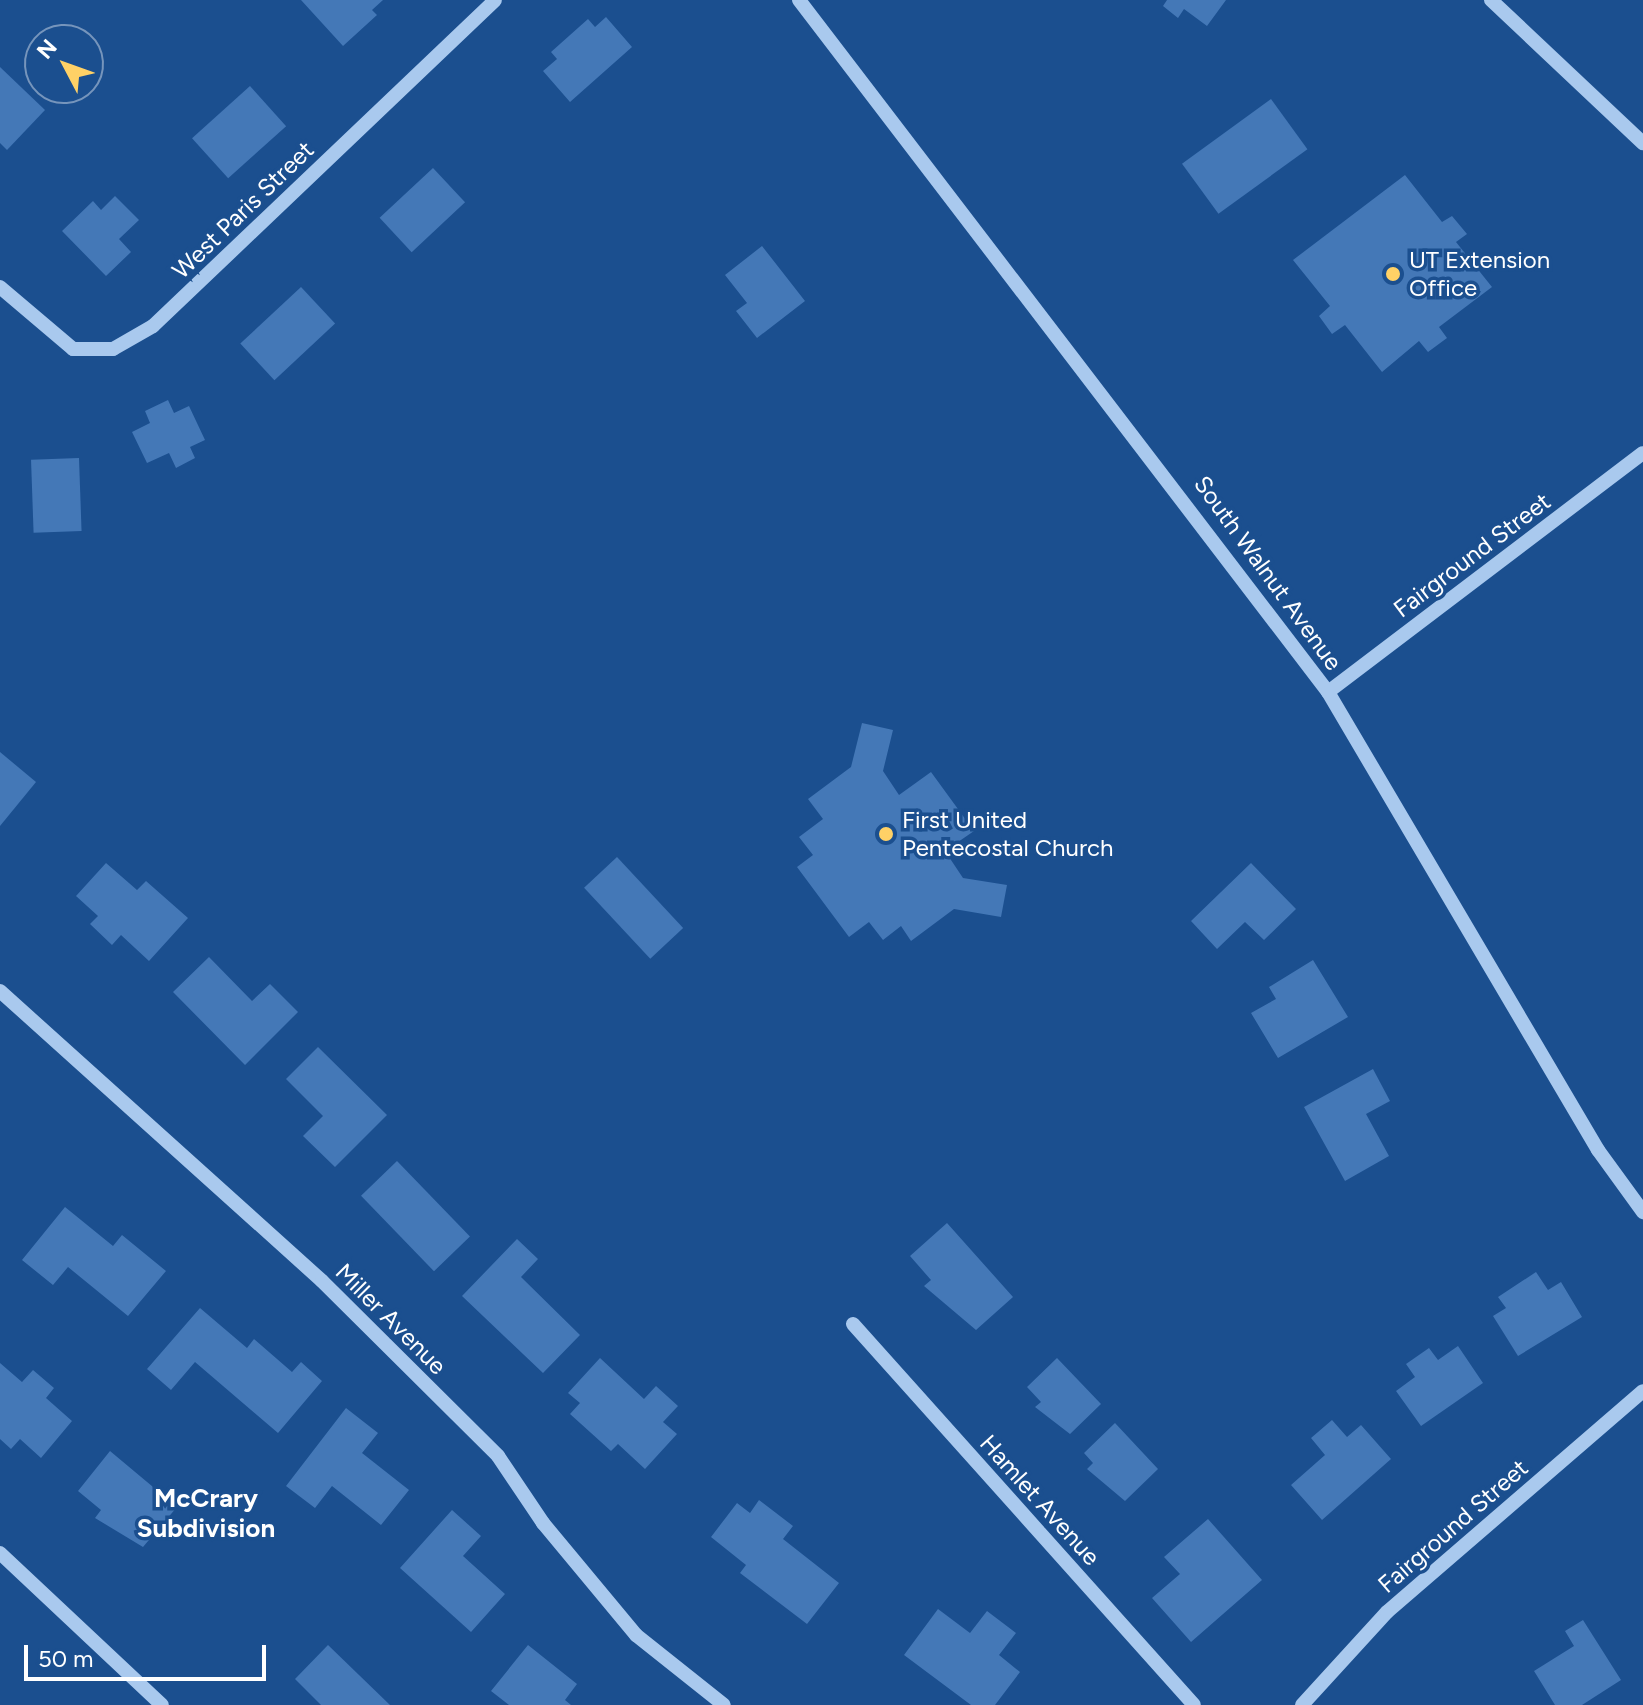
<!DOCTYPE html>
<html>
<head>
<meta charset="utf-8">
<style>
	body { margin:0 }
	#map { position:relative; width:1643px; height:1705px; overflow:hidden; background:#1b4f8f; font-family:Figtree,sans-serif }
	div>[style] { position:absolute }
	.building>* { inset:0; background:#4478b7; transform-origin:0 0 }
	.minor>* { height:14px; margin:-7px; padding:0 7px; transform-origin:7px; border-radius:7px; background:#a9c9ee }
	.dots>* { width:22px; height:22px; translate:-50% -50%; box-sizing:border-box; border:4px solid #1b4f8f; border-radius:50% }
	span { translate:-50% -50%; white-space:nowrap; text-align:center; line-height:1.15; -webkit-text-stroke:7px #1b4f8f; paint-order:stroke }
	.street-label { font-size:24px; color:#fff }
	.poi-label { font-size:24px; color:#fff }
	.left { translate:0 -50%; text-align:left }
	.neighbourhood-label { font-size:26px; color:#fff; font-weight:700 }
	.north { position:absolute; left:24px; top:24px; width:80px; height:80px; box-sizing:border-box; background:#1b4f8f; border:2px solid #7695bc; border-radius:50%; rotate:311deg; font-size:22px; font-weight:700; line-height:32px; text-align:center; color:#fff }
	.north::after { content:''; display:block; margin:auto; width:28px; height:36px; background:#ffd166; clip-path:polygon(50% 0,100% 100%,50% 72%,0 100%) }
	.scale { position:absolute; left:24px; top:1645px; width:242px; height:36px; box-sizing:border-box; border:4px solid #fff; border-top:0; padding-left:10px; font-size:24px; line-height:28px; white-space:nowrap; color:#fff; -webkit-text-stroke:6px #1b4f8f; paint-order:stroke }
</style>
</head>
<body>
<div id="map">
	<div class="building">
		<i style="clip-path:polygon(301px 0,383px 0,372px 10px,377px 15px,343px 46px)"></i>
		<i style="clip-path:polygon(1167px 0,1226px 0,1207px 26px,1184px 9px,1178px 18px,1163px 6px)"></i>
		<i style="clip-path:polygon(606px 17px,632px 47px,570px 102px,543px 71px,557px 59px,551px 52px,588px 19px,595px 27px)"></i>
		<i style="clip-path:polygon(0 67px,45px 110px,7px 150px,0 143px)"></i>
		<i style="left:250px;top:86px;width:54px;height:78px;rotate:48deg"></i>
		<i style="left:1271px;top:99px;width:62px;height:110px;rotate:54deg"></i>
		<i style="left:433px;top:168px;width:47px;height:73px;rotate:47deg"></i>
		<i style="clip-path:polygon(1405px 175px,1442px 222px,1452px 216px,1467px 234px,1456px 242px,1492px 287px,1439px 327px,1447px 338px,1428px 352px,1419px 341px,1382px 372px,1345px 325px,1332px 334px,1319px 316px,1330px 306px,1293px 260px)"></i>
		<i style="clip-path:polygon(115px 196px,139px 220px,119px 239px,131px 252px,106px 276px,62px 231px,93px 201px,101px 210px)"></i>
		<i style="clip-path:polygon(762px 246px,805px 301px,757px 338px,736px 311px,747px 303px,725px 275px)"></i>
		<i style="left:301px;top:287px;width:50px;height:83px;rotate:47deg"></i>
		<i style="clip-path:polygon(168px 400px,174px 413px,189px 406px,205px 440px,190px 447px,195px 458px,176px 468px,169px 453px,147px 463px,132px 432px,150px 423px,145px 411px)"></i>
		<i style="left:79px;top:458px;width:73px;height:48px;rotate:88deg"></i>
		<i style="clip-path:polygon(862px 723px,893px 730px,883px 771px,899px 795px,931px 772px,974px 831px,945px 851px,963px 878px,1007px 885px,1001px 917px,954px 909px,911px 941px,901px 926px,883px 940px,869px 922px,849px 937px,797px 867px,813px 855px,799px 837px,823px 819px,808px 799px,851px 767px)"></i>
		<i style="clip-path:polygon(0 752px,36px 782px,0 826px)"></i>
		<i style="left:617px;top:857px;width:97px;height:45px;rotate:47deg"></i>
		<i style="clip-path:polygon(106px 863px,137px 890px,146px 881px,188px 918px,149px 961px,121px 935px,112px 945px,90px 924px,98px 916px,76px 896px)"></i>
		<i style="clip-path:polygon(1251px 863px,1296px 909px,1264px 940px,1245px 922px,1217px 949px,1191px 921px)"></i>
		<i style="clip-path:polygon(209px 957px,252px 1001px,270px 984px,298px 1012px,245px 1065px,173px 992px)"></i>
		<i style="clip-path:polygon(1313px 960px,1348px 1017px,1278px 1058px,1251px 1013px,1276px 999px,1269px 987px)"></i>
		<i style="clip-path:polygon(318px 1047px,387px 1115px,335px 1167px,303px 1136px,323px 1116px,286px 1079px)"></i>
		<i style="clip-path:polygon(1373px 1069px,1390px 1101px,1366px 1114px,1389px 1156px,1345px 1181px,1304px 1107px)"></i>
		<i style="left:397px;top:1161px;width:105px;height:50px;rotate:46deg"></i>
		<i style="clip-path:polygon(65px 1207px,113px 1246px,122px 1235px,166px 1271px,128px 1316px,68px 1267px,53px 1285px,22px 1260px)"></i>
		<i style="clip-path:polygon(947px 1223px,1013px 1297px,976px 1330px,924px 1286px,931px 1280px,910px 1256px)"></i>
		<i style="clip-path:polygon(517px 1239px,538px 1259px,521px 1277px,580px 1335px,543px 1373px,462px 1296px)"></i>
		<i style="clip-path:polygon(1536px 1272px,1548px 1290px,1561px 1282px,1582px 1317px,1518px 1356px,1493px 1316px,1506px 1308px,1498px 1297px)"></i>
		<i style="clip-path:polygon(200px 1308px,247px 1348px,254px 1339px,292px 1372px,301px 1362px,322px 1381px,278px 1433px,195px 1362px,171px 1390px,147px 1369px)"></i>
		<i style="clip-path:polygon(1458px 1346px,1483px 1383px,1421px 1426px,1396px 1391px,1415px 1377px,1406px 1364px,1429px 1348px,1438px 1360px)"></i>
		<i style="clip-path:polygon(600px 1358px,644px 1399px,656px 1386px,678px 1406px,663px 1422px,677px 1434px,645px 1469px,618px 1444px,611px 1451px,570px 1414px,580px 1403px,568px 1393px)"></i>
		<i style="clip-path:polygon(1057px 1358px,1101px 1404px,1070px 1434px,1035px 1407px,1041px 1402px,1027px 1387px)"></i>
		<i style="clip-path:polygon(0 1363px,22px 1382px,33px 1370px,54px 1388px,46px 1398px,72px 1421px,41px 1458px,20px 1439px,11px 1449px,0 1439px)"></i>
		<i style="clip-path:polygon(346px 1408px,378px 1433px,362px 1453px,409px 1490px,381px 1525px,332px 1486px,315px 1508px,286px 1486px)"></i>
		<i style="clip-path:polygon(1332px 1420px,1347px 1437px,1361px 1425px,1391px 1459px,1322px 1520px,1291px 1485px,1325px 1455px,1311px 1438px)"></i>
		<i style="clip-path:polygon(1115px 1423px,1158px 1469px,1125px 1501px,1087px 1469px,1093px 1463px,1084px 1453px)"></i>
		<i style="clip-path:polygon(110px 1451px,177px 1507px,143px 1547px,95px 1518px,101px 1510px,78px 1491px)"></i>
		<i style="clip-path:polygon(759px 1500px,793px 1526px,783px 1539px,839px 1583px,807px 1624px,740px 1573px,746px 1565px,711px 1537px,737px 1503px,750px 1513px)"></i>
		<i style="clip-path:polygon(452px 1510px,481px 1536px,463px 1556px,505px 1594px,471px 1632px,400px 1568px)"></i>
		<i style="clip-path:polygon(1208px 1519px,1262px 1580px,1191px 1642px,1152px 1598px,1180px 1574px,1164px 1557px)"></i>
		<i style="clip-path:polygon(938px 1609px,970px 1633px,987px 1611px,1016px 1633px,999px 1655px,1020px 1672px,995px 1705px,971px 1705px,904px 1655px)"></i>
		<i style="clip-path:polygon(1583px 1620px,1621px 1680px,1582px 1705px,1555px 1705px,1534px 1671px,1574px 1646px,1565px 1631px)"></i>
		<i style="clip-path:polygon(328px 1645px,390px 1705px,321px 1705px,295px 1679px)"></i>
		<i style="clip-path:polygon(528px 1645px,577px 1684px,565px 1700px,571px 1705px,509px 1705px,491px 1691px)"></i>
	</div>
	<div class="minor">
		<i style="left:799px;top:0;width:871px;rotate:52.6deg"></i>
		<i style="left:1328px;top:692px;width:532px;rotate:59.48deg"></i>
		<i style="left:1598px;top:1150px;width:77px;rotate:54deg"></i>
		<i style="left:1491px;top:0;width:209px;rotate:43.3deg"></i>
		<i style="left:0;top:287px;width:96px;rotate:40.3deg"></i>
		<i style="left:73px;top:349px;width:40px"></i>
		<i style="left:113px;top:349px;width:46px;rotate:-29.9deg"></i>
		<i style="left:153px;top:326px;width:472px;rotate:-43.6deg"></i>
		<i style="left:1328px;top:692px;width:395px;rotate:-37.2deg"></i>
		<i style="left:0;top:991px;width:433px;rotate:42deg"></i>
		<i style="left:322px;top:1281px;width:248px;rotate:44.8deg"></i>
		<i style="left:498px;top:1456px;width:81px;rotate:56.1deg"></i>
		<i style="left:543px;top:1523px;width:146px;rotate:50.3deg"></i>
		<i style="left:636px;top:1635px;width:112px;rotate:38.5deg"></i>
		<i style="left:853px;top:1324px;width:511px;rotate:48.17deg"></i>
		<i style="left:0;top:1553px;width:222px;rotate:43.2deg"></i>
		<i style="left:1302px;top:1705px;width:126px;rotate:-47.6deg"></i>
		<i style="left:1387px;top:1612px;width:338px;rotate:-40.8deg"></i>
	</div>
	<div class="dots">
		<i style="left:1393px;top:274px;background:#ffd166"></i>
		<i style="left:886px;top:834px;background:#ffd166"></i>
	</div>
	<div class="street-label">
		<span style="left:243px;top:210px;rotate:-44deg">West Paris Street</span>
		<span style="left:1472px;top:555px;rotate:-37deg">Fairground Street</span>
		<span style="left:1268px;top:573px;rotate:54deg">South Walnut Avenue</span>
		<span style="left:391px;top:1319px;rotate:45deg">Miller Avenue</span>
		<span style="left:1040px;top:1500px;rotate:48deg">Hamlet Avenue</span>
		<span style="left:1453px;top:1526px;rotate:-41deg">Fairground Street</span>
	</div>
	<div class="poi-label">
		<span class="left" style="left:1409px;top:274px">UT Extension<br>Office</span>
		<span class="left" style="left:902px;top:834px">First United<br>Pentecostal Church</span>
	</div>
	<div class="neighbourhood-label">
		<span style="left:206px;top:1514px">McCrary<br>Subdivision</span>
	</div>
	<div class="north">N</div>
	<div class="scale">50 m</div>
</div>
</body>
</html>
